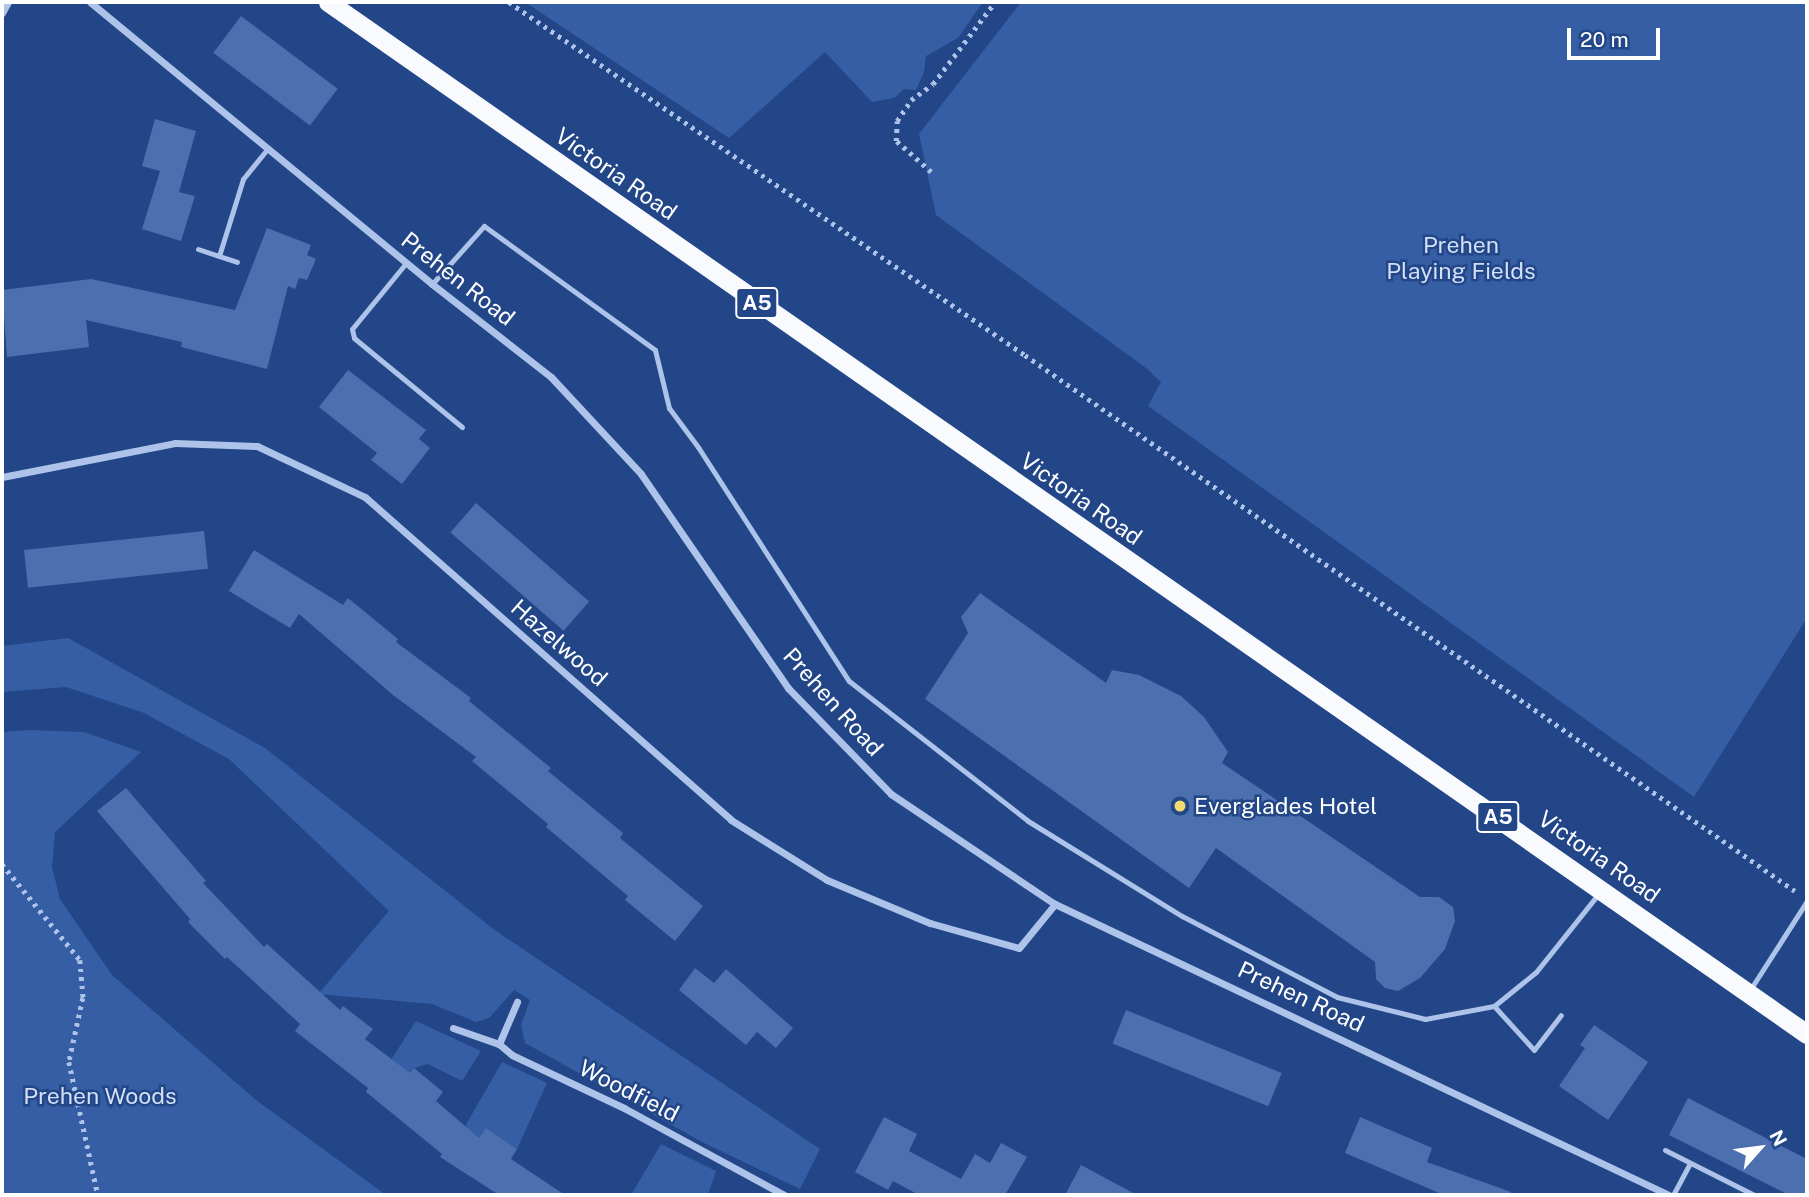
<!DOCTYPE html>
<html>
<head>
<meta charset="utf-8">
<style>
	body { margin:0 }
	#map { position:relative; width:1809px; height:1197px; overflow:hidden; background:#224687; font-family:"Public Sans",sans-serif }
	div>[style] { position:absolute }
	.green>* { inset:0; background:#365ea4 }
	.building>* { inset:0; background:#4b6faf; transform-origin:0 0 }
	.path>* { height:4.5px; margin-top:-2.25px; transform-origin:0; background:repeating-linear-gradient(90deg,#adc3e9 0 3.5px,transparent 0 8.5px) }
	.service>* { height:5px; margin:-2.5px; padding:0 2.5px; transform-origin:2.5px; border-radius:2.5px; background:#adc3e9 }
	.minor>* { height:7px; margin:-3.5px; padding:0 3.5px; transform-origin:3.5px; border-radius:3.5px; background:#adc3e9 }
	.trunk>* { height:19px; margin:-9.5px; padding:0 9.5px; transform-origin:9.5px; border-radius:9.5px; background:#f8fafe }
	.dots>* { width:19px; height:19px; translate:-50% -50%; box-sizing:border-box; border:4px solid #224687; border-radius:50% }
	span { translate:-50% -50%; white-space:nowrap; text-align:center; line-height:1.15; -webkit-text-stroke:5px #224687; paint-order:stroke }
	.shield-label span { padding:2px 5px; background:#224687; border:2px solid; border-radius:5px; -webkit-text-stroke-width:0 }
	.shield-label { font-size:21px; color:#fff; font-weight:700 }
	.street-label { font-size:23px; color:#fff }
	.park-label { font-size:23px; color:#d1dff7 }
	.poi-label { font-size:23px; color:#fff }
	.left { translate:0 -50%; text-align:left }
	.frame { position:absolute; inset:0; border:4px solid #fff; pointer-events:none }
	.north { position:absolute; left:1725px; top:1113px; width:70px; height:70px; -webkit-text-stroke:5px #224687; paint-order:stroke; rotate:62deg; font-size:19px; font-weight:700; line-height:28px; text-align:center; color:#fff }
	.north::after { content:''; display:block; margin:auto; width:24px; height:32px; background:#fff; clip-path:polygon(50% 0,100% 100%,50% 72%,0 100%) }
	.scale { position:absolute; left:1567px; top:28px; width:93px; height:32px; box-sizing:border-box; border:4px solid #fff; border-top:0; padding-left:9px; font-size:21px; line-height:24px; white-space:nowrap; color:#fff; -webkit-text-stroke:5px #224687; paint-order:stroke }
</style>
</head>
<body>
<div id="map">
	<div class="green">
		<i style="clip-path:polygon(525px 2px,983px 2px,958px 38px,926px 56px,924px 72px,916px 90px,904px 89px,894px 98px,872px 102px,825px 52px,729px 138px)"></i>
		<i style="clip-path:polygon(1021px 2px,1807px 2px,1807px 618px,1694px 797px,1148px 406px,1161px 382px,1146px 368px,936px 215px,919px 134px)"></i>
		<i style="clip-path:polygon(68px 638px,265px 748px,496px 931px,820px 1149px,800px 1189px,702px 1142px,525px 1043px,521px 1025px,530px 1000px,514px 990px,489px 1018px,476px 1022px,432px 1004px,318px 994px,389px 911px,229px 759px,144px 713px,66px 687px,2px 692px,2px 646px)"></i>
		<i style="clip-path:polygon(30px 730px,84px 732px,141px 752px,55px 832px,52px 867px,60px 899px,112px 975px,256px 1100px,386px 1195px,2px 1195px,2px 732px)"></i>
		<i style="clip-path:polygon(416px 1021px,481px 1051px,462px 1081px,428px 1064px,414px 1068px,409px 1074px,389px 1063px)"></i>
		<i style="clip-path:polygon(502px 1062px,547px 1083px,517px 1149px,486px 1128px,479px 1138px,464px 1128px)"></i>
		<i style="clip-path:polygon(661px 1144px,716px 1171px,708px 1195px,631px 1195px)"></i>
	</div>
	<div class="building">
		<i style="left:241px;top:16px;width:121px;height:46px;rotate:37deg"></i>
		<i style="clip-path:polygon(155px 119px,196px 131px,179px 192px,195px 196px,181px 241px,142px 229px,160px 171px,142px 166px)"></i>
		<i style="clip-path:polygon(267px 228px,311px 245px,307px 255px,316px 259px,307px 280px,299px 278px,295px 289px,288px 286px,267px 369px,181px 347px,182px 342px,86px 320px,89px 347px,7px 357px,2px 290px,91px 279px,235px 310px)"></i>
		<i style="clip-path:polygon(348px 370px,426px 430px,419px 439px,430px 448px,402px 484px,371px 460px,377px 453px,319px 407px)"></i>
		<i style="left:476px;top:503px;width:150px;height:39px;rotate:41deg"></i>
		<i style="left:204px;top:531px;width:38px;height:181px;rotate:84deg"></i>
		<i style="clip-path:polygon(254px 550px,343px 605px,348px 598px,398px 639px,396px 642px,471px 698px,469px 701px,551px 768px,548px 771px,623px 833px,620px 838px,703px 906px,675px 941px,625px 900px,628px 896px,546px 827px,548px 824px,472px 761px,476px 757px,393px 695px,299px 614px,290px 628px,229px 591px)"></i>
		<i style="clip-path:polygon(980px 593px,1106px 683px,1112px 670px,1139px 675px,1181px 696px,1204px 717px,1228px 752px,1222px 763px,1420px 897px,1439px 897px,1453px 907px,1455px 921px,1445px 949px,1420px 978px,1398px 991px,1385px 988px,1376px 979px,1375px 962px,1216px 848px,1189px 888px,925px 699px,968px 633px,961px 617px)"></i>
		<i style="clip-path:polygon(126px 788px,206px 881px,203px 883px,264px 947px,267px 944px,340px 1010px,343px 1006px,373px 1029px,365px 1039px,410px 1073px,414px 1068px,443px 1092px,436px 1101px,479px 1138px,486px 1128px,517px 1149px,511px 1159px,565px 1195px,499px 1195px,440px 1157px,442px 1154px,366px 1092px,368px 1088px,295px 1031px,300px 1024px,227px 957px,225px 959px,188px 922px,190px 919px,97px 811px)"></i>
		<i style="clip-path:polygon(695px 968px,714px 983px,726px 969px,793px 1028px,776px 1048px,757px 1032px,746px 1045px,679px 990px)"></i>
		<i style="left:1126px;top:1010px;width:168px;height:36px;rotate:22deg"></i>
		<i style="clip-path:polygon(1594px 1025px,1648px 1062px,1608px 1120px,1559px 1086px,1585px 1048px,1580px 1045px)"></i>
		<i style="clip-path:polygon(1688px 1098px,1807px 1159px,1807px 1195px,1789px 1195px,1669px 1135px)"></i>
		<i style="clip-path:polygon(884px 1117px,917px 1134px,909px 1151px,961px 1179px,975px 1154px,990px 1163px,1001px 1143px,1027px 1157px,1005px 1195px,919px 1195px,893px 1181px,888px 1190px,855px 1172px)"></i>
		<i style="clip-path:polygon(1360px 1117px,1432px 1148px,1427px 1162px,1511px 1192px,1510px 1195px,1444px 1195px,1345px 1153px)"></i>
		<i style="clip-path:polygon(1081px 1165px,1137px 1195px,1065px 1195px)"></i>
	</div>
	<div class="path">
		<i style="left:509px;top:2px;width:625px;rotate:34.38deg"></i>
		<i style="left:1025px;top:355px;width:938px;rotate:34.84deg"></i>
		<i style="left:931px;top:172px;width:47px;rotate:-138.5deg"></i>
		<i style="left:896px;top:141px;width:20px;rotate:-87deg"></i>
		<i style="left:897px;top:121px;width:25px;rotate:-56deg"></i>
		<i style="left:911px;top:100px;width:27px;rotate:-36deg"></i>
		<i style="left:933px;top:84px;width:103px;rotate:-52.9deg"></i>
		<i style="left:2px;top:864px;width:124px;rotate:50.9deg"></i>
		<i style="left:80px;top:960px;width:38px;rotate:85deg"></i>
		<i style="left:83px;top:998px;width:66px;rotate:102.3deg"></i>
		<i style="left:69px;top:1062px;width:136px;rotate:77.7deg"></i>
	</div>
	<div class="service">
		<i style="left:198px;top:249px;width:41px;rotate:18.4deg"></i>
		<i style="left:219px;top:256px;width:81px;rotate:-72.7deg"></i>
		<i style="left:243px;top:179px;width:38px;rotate:-51deg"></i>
		<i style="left:406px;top:263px;width:85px;rotate:129.3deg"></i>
		<i style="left:352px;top:329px;width:9px;rotate:77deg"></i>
		<i style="left:354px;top:338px;width:140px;rotate:39.5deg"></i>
		<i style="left:432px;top:284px;width:78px;rotate:-48.1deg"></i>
		<i style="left:484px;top:226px;width:211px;rotate:35.9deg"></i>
		<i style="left:655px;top:350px;width:60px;rotate:76.4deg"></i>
		<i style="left:669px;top:408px;width:49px;rotate:53.4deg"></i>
		<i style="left:698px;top:447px;width:278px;rotate:57.2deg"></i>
		<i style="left:849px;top:681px;width:227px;rotate:38deg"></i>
		<i style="left:1028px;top:821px;width:181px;rotate:31.7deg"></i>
		<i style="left:1182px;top:916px;width:175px;rotate:27.6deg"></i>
		<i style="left:1337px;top:997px;width:91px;rotate:14deg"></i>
		<i style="left:1425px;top:1019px;width:70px;rotate:-10.7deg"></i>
		<i style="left:1494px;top:1006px;width:54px;rotate:-39deg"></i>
		<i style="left:1536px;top:972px;width:101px;rotate:-51.4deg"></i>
		<i style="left:1750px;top:990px;width:106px;rotate:-57.4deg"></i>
		<i style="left:1494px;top:1006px;width:59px;rotate:47.7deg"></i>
		<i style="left:1534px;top:1050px;width:44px;rotate:-52.4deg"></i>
		<i style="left:1665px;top:1150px;width:100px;rotate:26.8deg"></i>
		<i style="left:1673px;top:1195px;width:36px;rotate:-62deg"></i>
	</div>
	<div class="minor">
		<i style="left:90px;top:2px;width:443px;rotate:39.5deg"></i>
		<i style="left:432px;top:284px;width:151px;rotate:38deg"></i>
		<i style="left:551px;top:377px;width:132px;rotate:47.1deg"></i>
		<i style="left:641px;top:474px;width:260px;rotate:55.5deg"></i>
		<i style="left:788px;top:688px;width:148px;rotate:45.8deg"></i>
		<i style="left:891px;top:794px;width:197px;rotate:33.9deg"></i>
		<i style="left:1055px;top:904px;width:679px;rotate:25.36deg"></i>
		<i style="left:2px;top:13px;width:13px;rotate:-61deg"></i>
		<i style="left:2px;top:477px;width:176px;rotate:-11.1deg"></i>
		<i style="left:175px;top:443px;width:82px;rotate:2.1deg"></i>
		<i style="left:257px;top:446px;width:119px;rotate:25.3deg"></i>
		<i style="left:365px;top:497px;width:488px;rotate:41.4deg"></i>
		<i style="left:731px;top:820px;width:113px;rotate:32deg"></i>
		<i style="left:827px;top:880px;width:112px;rotate:22.7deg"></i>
		<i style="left:930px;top:923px;width:92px;rotate:15.7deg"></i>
		<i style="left:1019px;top:948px;width:57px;rotate:-50.7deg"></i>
		<i style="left:453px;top:1028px;width:49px;rotate:19.2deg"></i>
		<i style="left:499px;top:1044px;width:17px;rotate:40deg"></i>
		<i style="left:512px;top:1055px;width:124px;rotate:25.3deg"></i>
		<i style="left:624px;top:1108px;width:182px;rotate:28.5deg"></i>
		<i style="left:499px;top:1044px;width:46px;rotate:-66.8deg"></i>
	</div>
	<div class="trunk">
		<i style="left:328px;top:2px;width:1803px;rotate:34.91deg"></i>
	</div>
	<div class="dots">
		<i style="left:1180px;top:806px;background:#f5da6f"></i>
	</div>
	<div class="shield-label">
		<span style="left:757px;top:303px">A5</span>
		<span style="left:1498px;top:817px">A5</span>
	</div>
	<div class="street-label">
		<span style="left:616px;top:174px;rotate:35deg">Victoria Road</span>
		<span style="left:458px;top:279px;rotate:38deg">Prehen Road</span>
		<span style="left:1081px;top:499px;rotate:35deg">Victoria Road</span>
		<span style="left:559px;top:643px;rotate:41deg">Hazelwood</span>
		<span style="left:833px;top:702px;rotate:48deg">Prehen Road</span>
		<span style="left:1599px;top:857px;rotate:35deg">Victoria Road</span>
		<span style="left:1301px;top:997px;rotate:25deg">Prehen Road</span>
		<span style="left:629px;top:1091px;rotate:27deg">Woodfield</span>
	</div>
	<div class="park-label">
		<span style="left:1461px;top:258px">Prehen<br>Playing Fields</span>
		<span style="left:100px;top:1096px">Prehen Woods</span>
	</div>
	<div class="poi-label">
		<span class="left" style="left:1194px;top:806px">Everglades Hotel</span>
	</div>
	<div class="frame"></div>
	<div class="north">N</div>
	<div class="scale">20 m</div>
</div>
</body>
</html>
